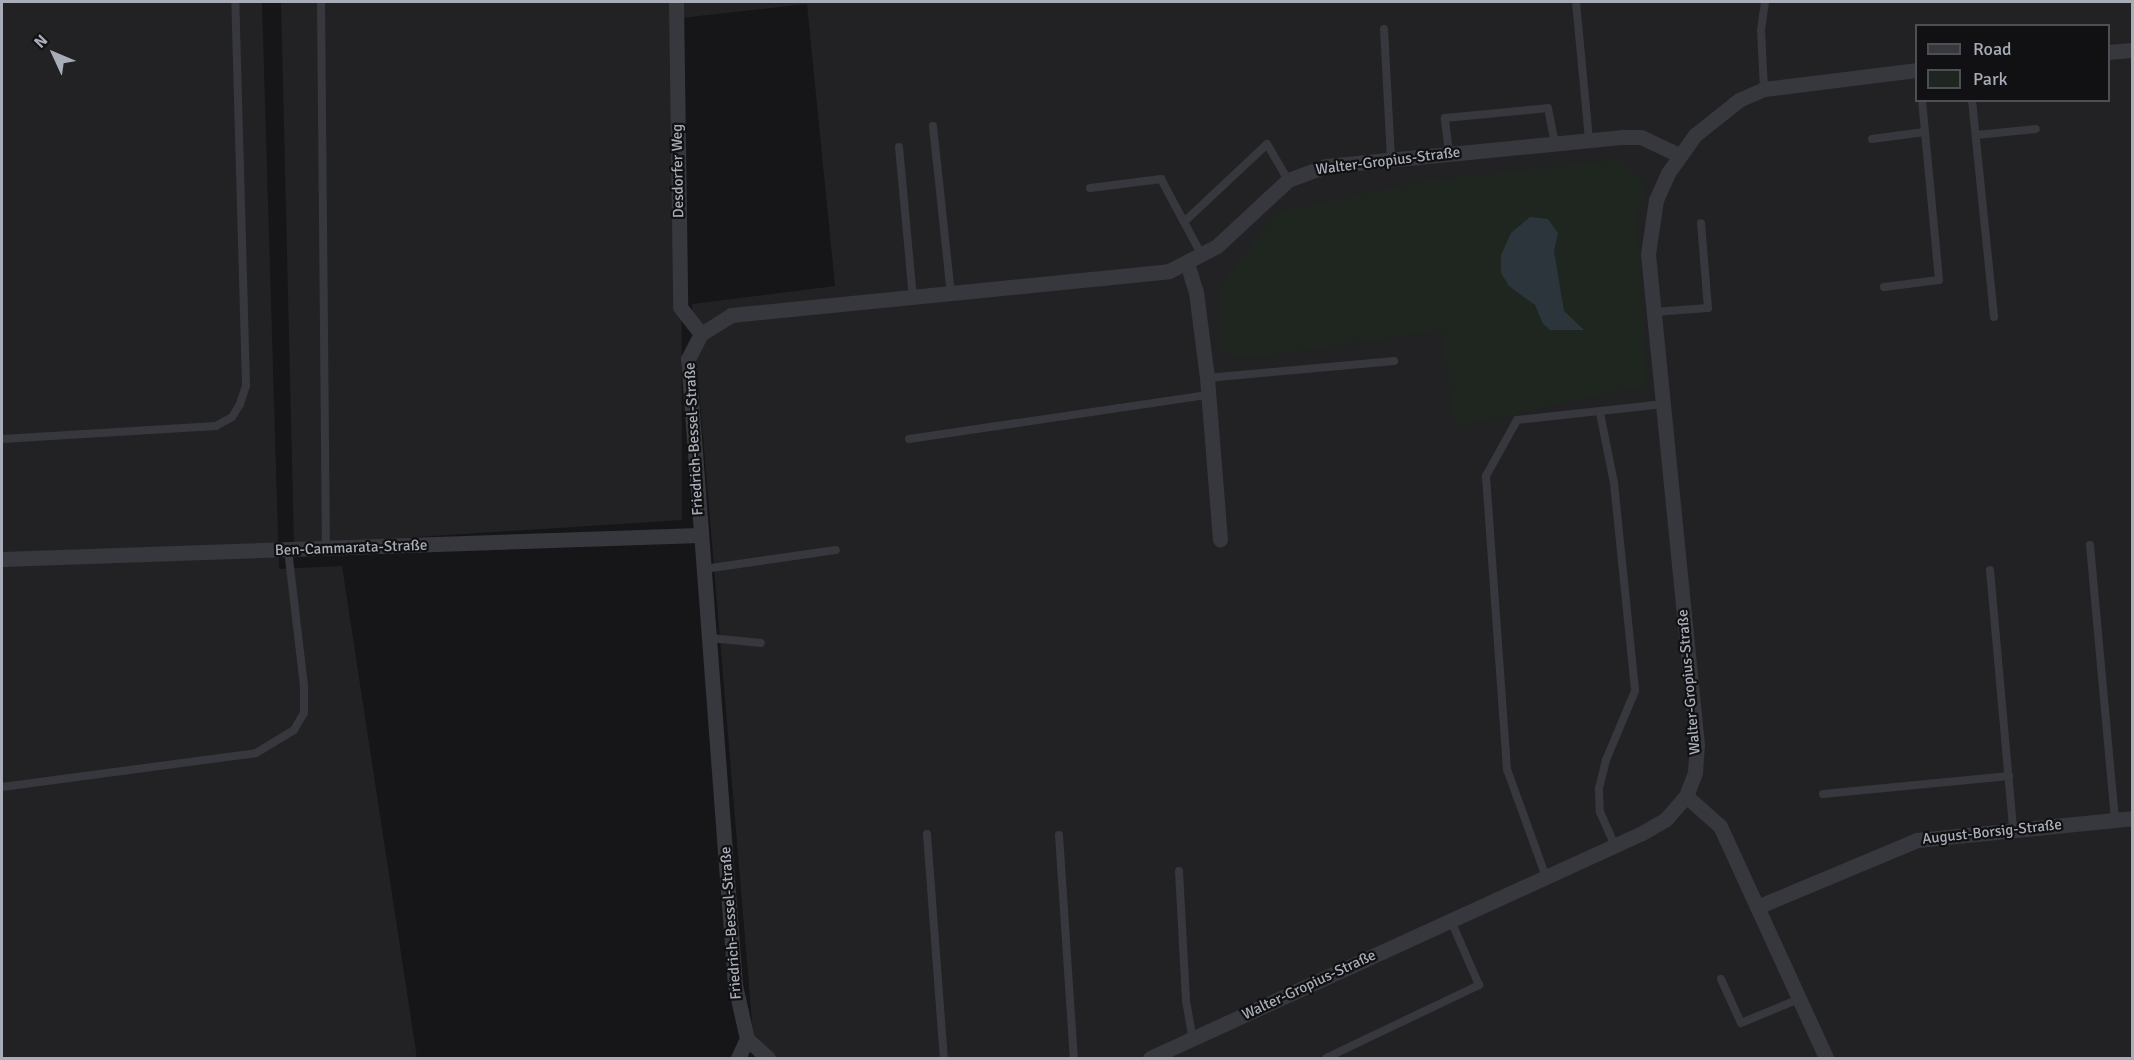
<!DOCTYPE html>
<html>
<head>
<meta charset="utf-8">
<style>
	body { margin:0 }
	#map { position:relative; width:2134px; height:1060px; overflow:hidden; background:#161618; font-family:Signika,sans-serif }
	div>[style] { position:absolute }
	.built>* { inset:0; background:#222225 }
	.green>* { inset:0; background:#1e261f }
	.water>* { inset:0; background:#2c353c }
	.lane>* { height:8px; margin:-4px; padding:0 4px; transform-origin:4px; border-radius:4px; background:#37383d }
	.street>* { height:15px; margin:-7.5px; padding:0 7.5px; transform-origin:7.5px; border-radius:7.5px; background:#37383d }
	span { translate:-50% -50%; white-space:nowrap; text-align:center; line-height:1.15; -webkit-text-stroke:4.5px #111113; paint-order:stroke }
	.street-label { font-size:15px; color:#a8adb8 }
	.frame { position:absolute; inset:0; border:3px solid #a8adb8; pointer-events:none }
	.legend { position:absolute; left:1915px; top:24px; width:195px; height:78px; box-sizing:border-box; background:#111113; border:2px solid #4d4f55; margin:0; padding:8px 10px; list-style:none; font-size:18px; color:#a8adb8 }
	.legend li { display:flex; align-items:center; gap:12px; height:30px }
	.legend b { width:30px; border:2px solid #4d4f55 }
	.north { position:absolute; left:24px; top:24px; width:60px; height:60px; -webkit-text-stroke:4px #111113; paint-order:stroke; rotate:314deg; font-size:16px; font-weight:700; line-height:24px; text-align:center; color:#a8adb8 }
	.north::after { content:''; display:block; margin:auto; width:21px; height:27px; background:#a8adb8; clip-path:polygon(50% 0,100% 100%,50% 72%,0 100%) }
</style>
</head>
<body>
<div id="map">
	<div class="built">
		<i style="clip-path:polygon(2px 2px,262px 2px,279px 569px,342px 566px,417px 1058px,2px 1058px)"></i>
		<i style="clip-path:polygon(evenodd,281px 2px,2132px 2px,2132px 1058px,755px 1058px,692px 304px,835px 286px,807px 4px,681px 18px,682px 520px,294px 545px,281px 2px,1916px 26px,2108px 26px,2108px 100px,1916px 100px,1916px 26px)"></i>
	</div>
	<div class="green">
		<i style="clip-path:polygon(1620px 159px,1647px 182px,1637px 215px,1647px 385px,1455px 427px,1441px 330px,1253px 358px,1222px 353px,1222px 283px,1277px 212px,1424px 181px)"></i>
	</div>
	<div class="water">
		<i style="clip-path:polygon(1530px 217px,1548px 219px,1558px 233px,1554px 251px,1564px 311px,1584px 330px,1550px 330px,1543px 324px,1535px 305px,1509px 286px,1501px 273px,1501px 255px,1511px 233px)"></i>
	</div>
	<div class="lane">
		<i style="left:321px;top:2px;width:547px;rotate:89.48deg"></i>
		<i style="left:1576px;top:2px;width:138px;rotate:84.6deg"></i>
		<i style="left:1384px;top:29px;width:130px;rotate:86.9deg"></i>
		<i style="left:1764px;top:89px;width:59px;rotate:-92.9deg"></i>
		<i style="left:1761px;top:30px;width:28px;rotate:-82deg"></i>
		<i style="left:1972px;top:100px;width:218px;rotate:84.2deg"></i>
		<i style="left:933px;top:126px;width:169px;rotate:83.9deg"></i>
		<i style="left:1976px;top:135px;width:60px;rotate:-5.7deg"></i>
		<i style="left:1872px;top:139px;width:53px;rotate:-7.5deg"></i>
		<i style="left:899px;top:147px;width:151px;rotate:84.7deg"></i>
		<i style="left:1449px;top:153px;width:35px;rotate:-97deg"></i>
		<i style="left:1445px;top:118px;width:103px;rotate:-5.5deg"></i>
		<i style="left:1548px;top:108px;width:36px;rotate:79deg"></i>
		<i style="left:1090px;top:188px;width:72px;rotate:-7.2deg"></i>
		<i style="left:1161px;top:179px;width:85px;rotate:61.9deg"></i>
		<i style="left:1184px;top:222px;width:114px;rotate:-43.2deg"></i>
		<i style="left:1267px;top:144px;width:42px;rotate:59.7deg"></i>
		<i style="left:1884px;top:287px;width:55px;rotate:-7.3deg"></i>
		<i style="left:1939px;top:280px;width:181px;rotate:-95.4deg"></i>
		<i style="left:1654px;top:312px;width:54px;rotate:-4.2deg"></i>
		<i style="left:1708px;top:308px;width:85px;rotate:-94.7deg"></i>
		<i style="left:1207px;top:378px;width:188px;rotate:-5.2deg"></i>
		<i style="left:1600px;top:413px;width:71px;rotate:78.7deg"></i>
		<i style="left:1614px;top:483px;width:209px;rotate:84.2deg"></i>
		<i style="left:1635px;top:691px;width:75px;rotate:112.8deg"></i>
		<i style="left:1606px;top:760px;width:30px;rotate:104deg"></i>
		<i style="left:1599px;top:789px;width:23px;rotate:88deg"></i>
		<i style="left:1600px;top:812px;width:37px;rotate:66deg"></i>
		<i style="left:2px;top:439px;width:214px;rotate:-3.5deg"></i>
		<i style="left:216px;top:426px;width:18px;rotate:-29deg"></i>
		<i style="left:232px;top:417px;width:15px;rotate:-58deg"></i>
		<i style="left:240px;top:404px;width:20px;rotate:-72deg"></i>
		<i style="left:246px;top:385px;width:383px;rotate:-91.6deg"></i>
		<i style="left:909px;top:439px;width:302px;rotate:-8.4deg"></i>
		<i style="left:2090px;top:545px;width:276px;rotate:84.8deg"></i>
		<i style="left:704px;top:569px;width:133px;rotate:-8.2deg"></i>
		<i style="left:1990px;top:570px;width:259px;rotate:84.9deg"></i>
		<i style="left:710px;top:638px;width:51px;rotate:5.6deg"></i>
		<i style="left:2px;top:787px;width:256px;rotate:-7.6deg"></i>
		<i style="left:256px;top:753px;width:44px;rotate:-31.2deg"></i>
		<i style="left:294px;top:730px;width:20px;rotate:-60deg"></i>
		<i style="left:304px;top:713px;width:27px;rotate:-90deg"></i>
		<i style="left:304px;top:686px;width:137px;rotate:-96.7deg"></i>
		<i style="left:1823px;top:794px;width:187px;rotate:-5.5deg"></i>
		<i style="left:927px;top:834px;width:225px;rotate:85.7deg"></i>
		<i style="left:1059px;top:835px;width:224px;rotate:86.2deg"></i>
		<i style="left:1179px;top:871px;width:130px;rotate:86.9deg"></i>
		<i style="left:1186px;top:1001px;width:39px;rotate:80deg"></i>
		<i style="left:1546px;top:877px;width:115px;rotate:-109.9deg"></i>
		<i style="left:1507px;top:769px;width:294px;rotate:-94.1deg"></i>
		<i style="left:1486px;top:476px;width:64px;rotate:-61deg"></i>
		<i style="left:1517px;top:420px;width:148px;rotate:-6.2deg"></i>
		<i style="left:1721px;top:979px;width:48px;rotate:65.6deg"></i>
		<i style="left:1741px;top:1023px;width:63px;rotate:-22.5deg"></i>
		<i style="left:1326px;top:1058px;width:170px;rotate:-25.5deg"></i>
		<i style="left:1479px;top:985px;width:70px;rotate:-113.6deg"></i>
	</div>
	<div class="street">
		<i style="left:676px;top:2px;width:305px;rotate:89.2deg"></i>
		<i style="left:680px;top:307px;width:34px;rotate:52deg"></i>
		<i style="left:2108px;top:52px;width:24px;rotate:-5deg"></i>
		<i style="left:1187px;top:263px;width:30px;rotate:73deg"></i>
		<i style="left:1196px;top:292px;width:87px;rotate:82.7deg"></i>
		<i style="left:1207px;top:378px;width:162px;rotate:85.4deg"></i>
		<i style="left:2px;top:559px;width:698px;rotate:-1.97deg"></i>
		<i style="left:1686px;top:796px;width:45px;rotate:41.4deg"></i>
		<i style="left:1720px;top:826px;width:255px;rotate:65.4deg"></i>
		<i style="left:1757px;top:907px;width:173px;rotate:-22.7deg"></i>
		<i style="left:1917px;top:840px;width:216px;rotate:-5.8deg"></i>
		<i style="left:738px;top:1058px;width:21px;rotate:-65deg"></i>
		<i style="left:768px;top:1058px;width:28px;rotate:-138deg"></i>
		<i style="left:747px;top:1039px;width:55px;rotate:-102.5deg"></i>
		<i style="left:735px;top:985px;width:628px;rotate:-94.29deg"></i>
		<i style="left:688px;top:359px;width:28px;rotate:-63deg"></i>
		<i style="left:701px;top:334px;width:36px;rotate:-32deg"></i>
		<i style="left:731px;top:315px;width:440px;rotate:-5.7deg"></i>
		<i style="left:1169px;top:271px;width:54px;rotate:-27.5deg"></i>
		<i style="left:1217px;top:246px;width:97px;rotate:-42.9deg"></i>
		<i style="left:1288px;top:180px;width:40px;rotate:-20.2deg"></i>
		<i style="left:1326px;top:166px;width:296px;rotate:-5.6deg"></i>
		<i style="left:1621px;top:137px;width:20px"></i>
		<i style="left:1641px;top:137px;width:42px;rotate:25.3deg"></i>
		<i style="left:1150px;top:1058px;width:541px;rotate:-24.58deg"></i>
		<i style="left:1642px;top:833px;width:28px;rotate:-30deg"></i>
		<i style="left:1666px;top:819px;width:30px;rotate:-49deg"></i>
		<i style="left:1686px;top:796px;width:26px;rotate:-69deg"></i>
		<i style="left:1695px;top:772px;width:27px;rotate:-86deg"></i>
		<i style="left:1697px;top:745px;width:493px;rotate:-95.7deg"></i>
		<i style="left:1648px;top:254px;width:55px;rotate:-81.6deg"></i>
		<i style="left:1656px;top:200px;width:30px;rotate:-66deg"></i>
		<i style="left:1668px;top:173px;width:47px;rotate:-54.6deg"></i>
		<i style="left:1695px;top:135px;width:56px;rotate:-38.5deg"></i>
		<i style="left:1739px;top:100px;width:27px;rotate:-24deg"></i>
		<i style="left:1764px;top:89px;width:153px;rotate:-7.1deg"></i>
	</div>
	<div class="street-label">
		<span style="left:1388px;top:161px;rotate:-7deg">Walter-Gropius-Straße</span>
		<span style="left:678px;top:171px;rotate:-91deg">Desdorfer Weg</span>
		<span style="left:694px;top:439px;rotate:-93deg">Friedrich-Bessel-Straße</span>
		<span style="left:351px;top:548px;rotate:-2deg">Ben-Cammarata-Straße</span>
		<span style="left:1689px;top:682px;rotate:-95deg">Walter-Gropius-Straße</span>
		<span style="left:1992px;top:832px;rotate:-6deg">August-Borsig-Straße</span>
		<span style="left:731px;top:923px;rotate:-94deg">Friedrich-Bessel-Straße</span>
		<span style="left:1309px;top:985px;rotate:-25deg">Walter-Gropius-Straße</span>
	</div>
	<div class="frame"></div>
	<ul class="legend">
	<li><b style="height:8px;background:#37383d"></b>Road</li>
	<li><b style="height:16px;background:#1e261f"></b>Park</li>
	</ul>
	<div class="north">N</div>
</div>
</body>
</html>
